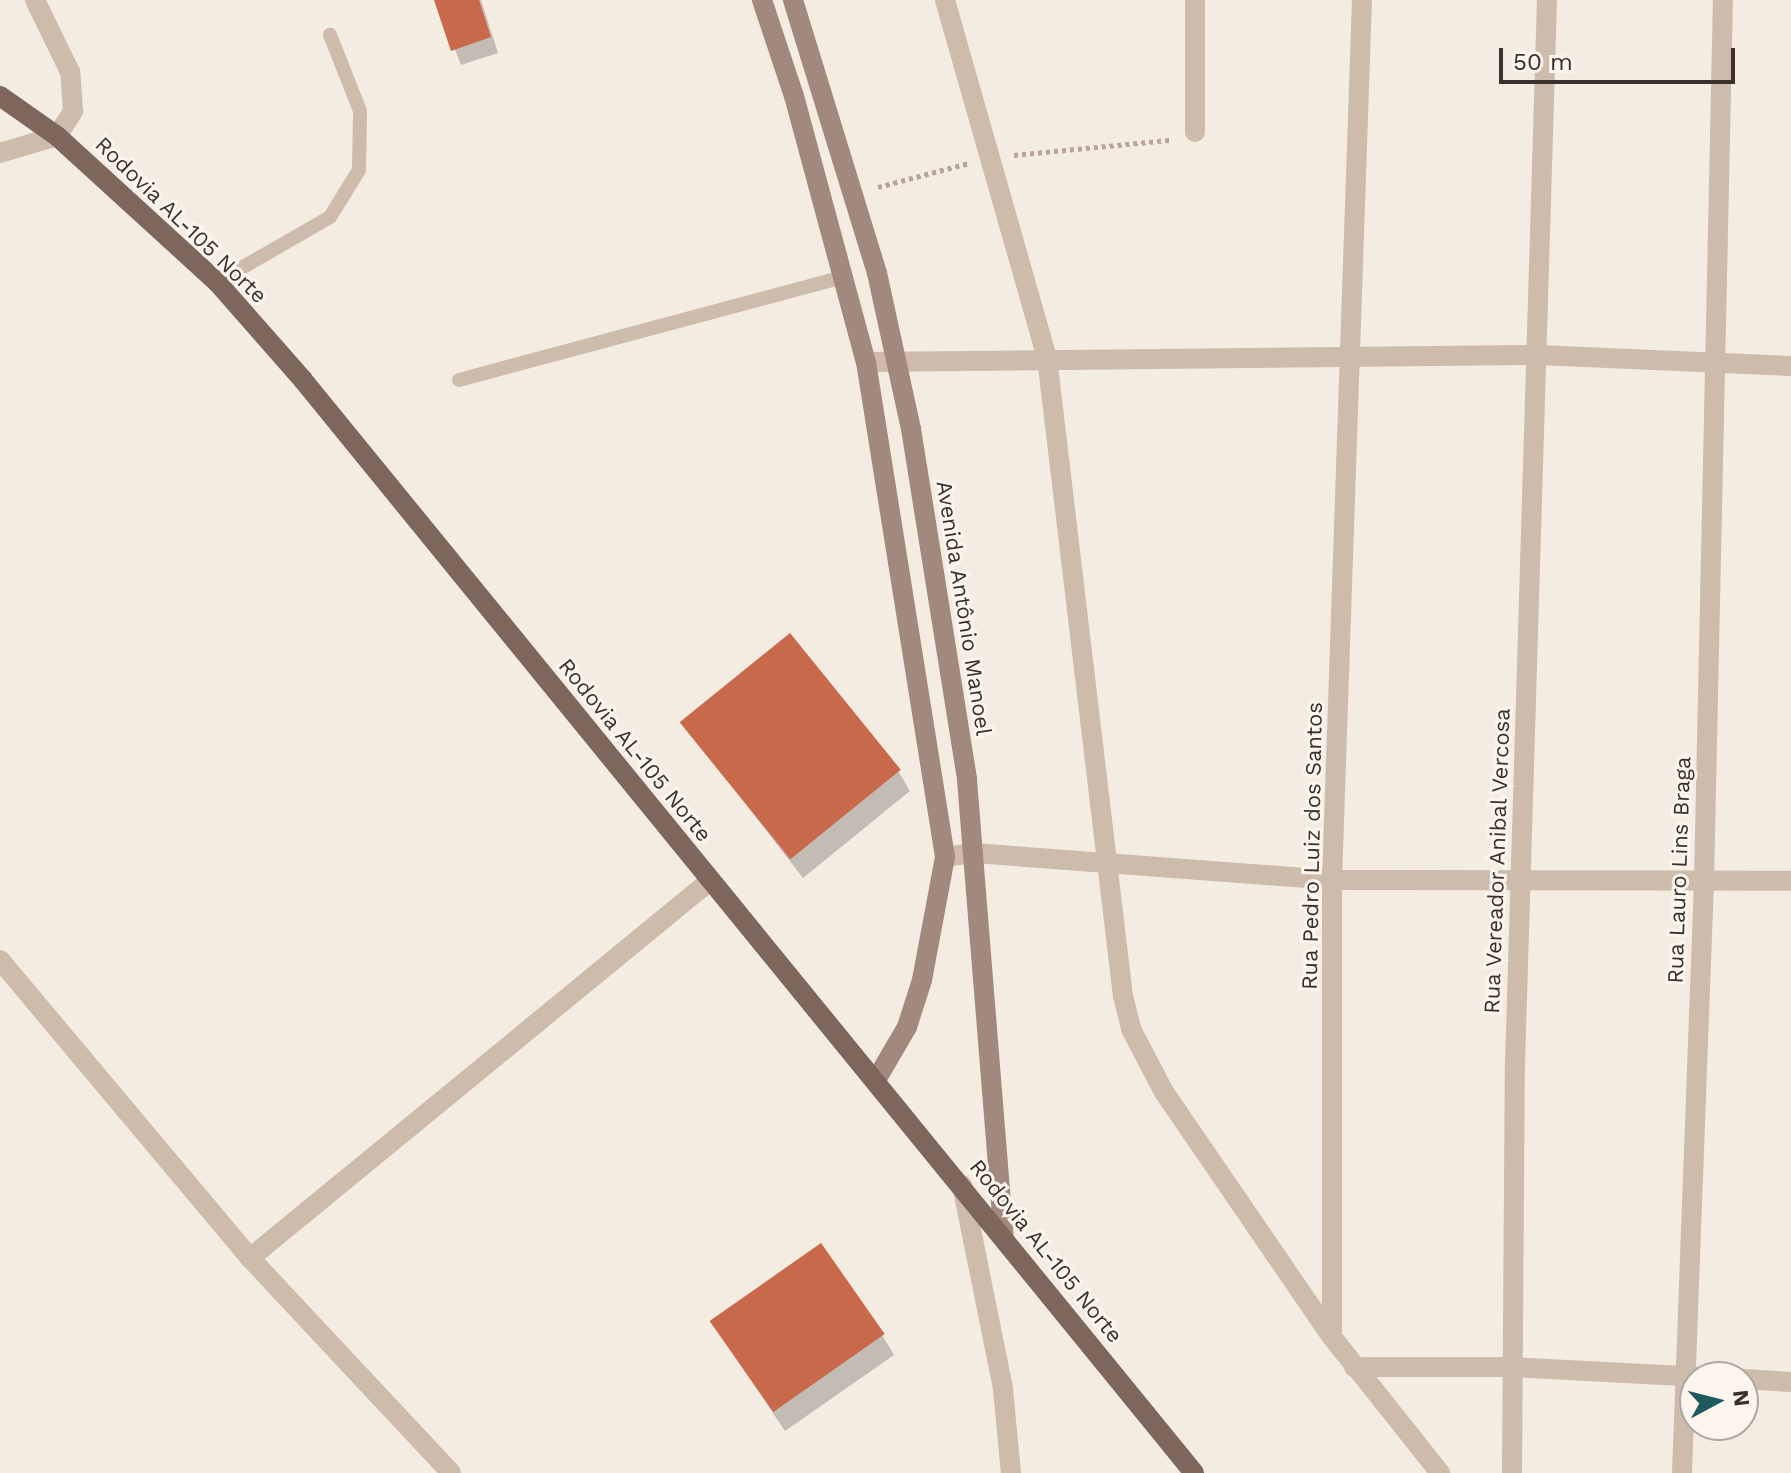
<!DOCTYPE html>
<html>
<head>
<meta charset="utf-8">
<style>
	body { margin:0 }
	#map { position:relative; width:1791px; height:1473px; overflow:hidden; background:#f4ebe1; font-family:"Work Sans",sans-serif }
	div>[style] { position:absolute }
	.shadow>* { inset:0; background:#0003 }
	.building>* { inset:0; background:#c8694b; transform-origin:0 0 }
	.path>* { height:5px; margin-top:-2.5px; transform-origin:0; background:repeating-linear-gradient(90deg,#b9a596 0 4px,transparent 0 8px) }
	.lane>* { height:14px; margin:-7px; padding:0 7px; transform-origin:7px; border-radius:7px; background:#cdbbac }
	.street>* { height:20px; margin:-10px; padding:0 10px; transform-origin:10px; border-radius:10px; background:#cdbbac }
	.secondary>* { height:20px; margin:-10px; padding:0 10px; transform-origin:10px; border-radius:10px; background:#a18a7d }
	.primary>* { height:20px; margin:-10px; padding:0 10px; transform-origin:10px; border-radius:10px; background:#7d675c }
	span { translate:-50% -50%; white-space:nowrap; text-align:center; line-height:1.15; -webkit-text-stroke:6px #fbf5ee; paint-order:stroke }
	.street-label { font-size:22px; color:#3b302b }
	.north { position:absolute; left:1679px; top:1361px; width:80px; height:80px; box-sizing:border-box; background:#fbf5ee; border:2px solid #aea6a0; border-radius:50%; rotate:83deg; font-size:22px; font-weight:700; line-height:32px; text-align:center; color:#3b302b }
	.north::after { content:''; display:block; margin:auto; width:28px; height:36px; background:#1f5a5e; clip-path:polygon(50% 0,100% 100%,50% 72%,0 100%) }
	.scale { position:absolute; left:1499px; top:48px; width:236px; height:36px; box-sizing:border-box; border:4px solid #3b302b; border-top:0; padding-left:10px; font-size:24px; line-height:28px; white-space:nowrap; color:#3b302b; -webkit-text-stroke:6px #fbf5ee; paint-order:stroke }
</style>
</head>
<body>
<div id="map">
	<div class="shadow">
		<i style="clip-path:polygon(436px 0,481px 0,498px 53px,461px 65px)"></i>
		<i style="clip-path:polygon(683px 723px,898px 771px,910px 791px,803px 878px)"></i>
		<i style="clip-path:polygon(712px 1322px,882px 1335px,894px 1355px,785px 1431px)"></i>
	</div>
	<div class="building">
		<i style="clip-path:polygon(434px 0,479px 0,491px 37px,451px 51px)"></i>
		<i style="left:790px;top:633px;width:176px;height:142px;rotate:51deg"></i>
		<i style="left:821px;top:1243px;width:111px;height:136px;rotate:55deg"></i>
	</div>
	<div class="path">
		<i style="left:1014px;top:155px;width:158px;rotate:-5.5deg"></i>
		<i style="left:878px;top:187px;width:94px;rotate:-14.8deg"></i>
	</div>
	<div class="lane">
		<i style="left:217px;top:282px;width:130px;rotate:-29.9deg"></i>
		<i style="left:330px;top:217px;width:55px;rotate:-58.3deg"></i>
		<i style="left:359px;top:170px;width:59px;rotate:-89deg"></i>
		<i style="left:360px;top:111px;width:82px;rotate:-111.5deg"></i>
		<i style="left:459px;top:380px;width:399px;rotate:-15deg"></i>
	</div>
	<div class="street">
		<i style="left:945px;top:0;width:372px;rotate:74.1deg"></i>
		<i style="left:1047px;top:358px;width:643px;rotate:83.21deg"></i>
		<i style="left:1123px;top:996px;width:34px;rotate:76deg"></i>
		<i style="left:1131px;top:1029px;width:71px;rotate:62.4deg"></i>
		<i style="left:1164px;top:1092px;width:297px;rotate:55.6deg"></i>
		<i style="left:1332px;top:1337px;width:174px;rotate:51.5deg"></i>
		<i style="left:1195px;top:132px;width:132px;rotate:-90deg"></i>
		<i style="left:0;top:153px;width:59px;rotate:-16.6deg"></i>
		<i style="left:57px;top:136px;width:30px;rotate:-57deg"></i>
		<i style="left:73px;top:111px;width:39px;rotate:-94deg"></i>
		<i style="left:70px;top:72px;width:80px;rotate:-115.9deg"></i>
		<i style="left:866px;top:362px;width:672px;rotate:-0.6deg"></i>
		<i style="left:1538px;top:355px;width:253px;rotate:2.5deg"></i>
		<i style="left:945px;top:857px;width:29px;rotate:-8deg"></i>
		<i style="left:974px;top:853px;width:359px;rotate:4.3deg"></i>
		<i style="left:1332px;top:880px;width:459px;rotate:0.1deg"></i>
		<i style="left:0;top:960px;width:389px;rotate:50deg"></i>
		<i style="left:250px;top:1258px;width:294px;rotate:46.9deg"></i>
		<i style="left:962px;top:1185px;width:208px;rotate:78.6deg"></i>
		<i style="left:1003px;top:1389px;width:84px;rotate:84.6deg"></i>
		<i style="left:250px;top:1258px;width:596px;rotate:-39.35deg"></i>
		<i style="left:1332px;top:1337px;width:457px;rotate:-90deg"></i>
		<i style="left:1332px;top:880px;width:881px;rotate:-88.05deg"></i>
		<i style="left:1354px;top:1367px;width:157px"></i>
		<i style="left:1511px;top:1367px;width:191px;rotate:3deg"></i>
		<i style="left:1743px;top:1379px;width:48px;rotate:3.6deg"></i>
		<i style="left:1512px;top:1473px;width:408px;rotate:-89.6deg"></i>
		<i style="left:1515px;top:1065px;width:1065px;rotate:-88.28deg"></i>
		<i style="left:1682px;top:1473px;width:591px;rotate:-87.87deg"></i>
		<i style="left:1704px;top:882px;width:882px;rotate:-88.77deg"></i>
	</div>
	<div class="secondary">
		<i style="left:762px;top:0;width:101px;rotate:71.6deg"></i>
		<i style="left:794px;top:96px;width:276px;rotate:74.9deg"></i>
		<i style="left:866px;top:362px;width:501px;rotate:80.93deg"></i>
		<i style="left:945px;top:857px;width:125px;rotate:100.6deg"></i>
		<i style="left:922px;top:980px;width:49px;rotate:107.7deg"></i>
		<i style="left:907px;top:1027px;width:61px;rotate:120.3deg"></i>
		<i style="left:793px;top:0;width:286px;rotate:72.9deg"></i>
		<i style="left:877px;top:273px;width:160px;rotate:77.7deg"></i>
		<i style="left:911px;top:429px;width:355px;rotate:80.9deg"></i>
		<i style="left:967px;top:780px;width:459px;rotate:85.4deg"></i>
	</div>
	<div class="primary">
		<i style="left:0;top:96px;width:70px;rotate:35.1deg"></i>
		<i style="left:57px;top:136px;width:217px;rotate:42.4deg"></i>
		<i style="left:217px;top:282px;width:130px;rotate:48.7deg"></i>
		<i style="left:303px;top:380px;width:1410px;rotate:50.81deg"></i>
	</div>
	<div class="street-label">
		<span style="left:181px;top:220px;rotate:44deg">Rodovia AL-105 Norte</span>
		<span style="left:964px;top:608px;rotate:81deg">Avenida Antônio Manoel</span>
		<span style="left:635px;top:750px;rotate:51deg">Rodovia AL-105 Norte</span>
		<span style="left:1312px;top:846px;rotate:-89deg">Rua Pedro Luiz dos Santos</span>
		<span style="left:1497px;top:861px;rotate:-88deg">Rua Vereador Anibal Vercosa</span>
		<span style="left:1679px;top:870px;rotate:-88deg">Rua Lauro Lins Braga</span>
		<span style="left:1046px;top:1251px;rotate:51deg">Rodovia AL-105 Norte</span>
	</div>
	<div class="north">N</div>
	<div class="scale">50 m</div>
</div>
</body>
</html>
